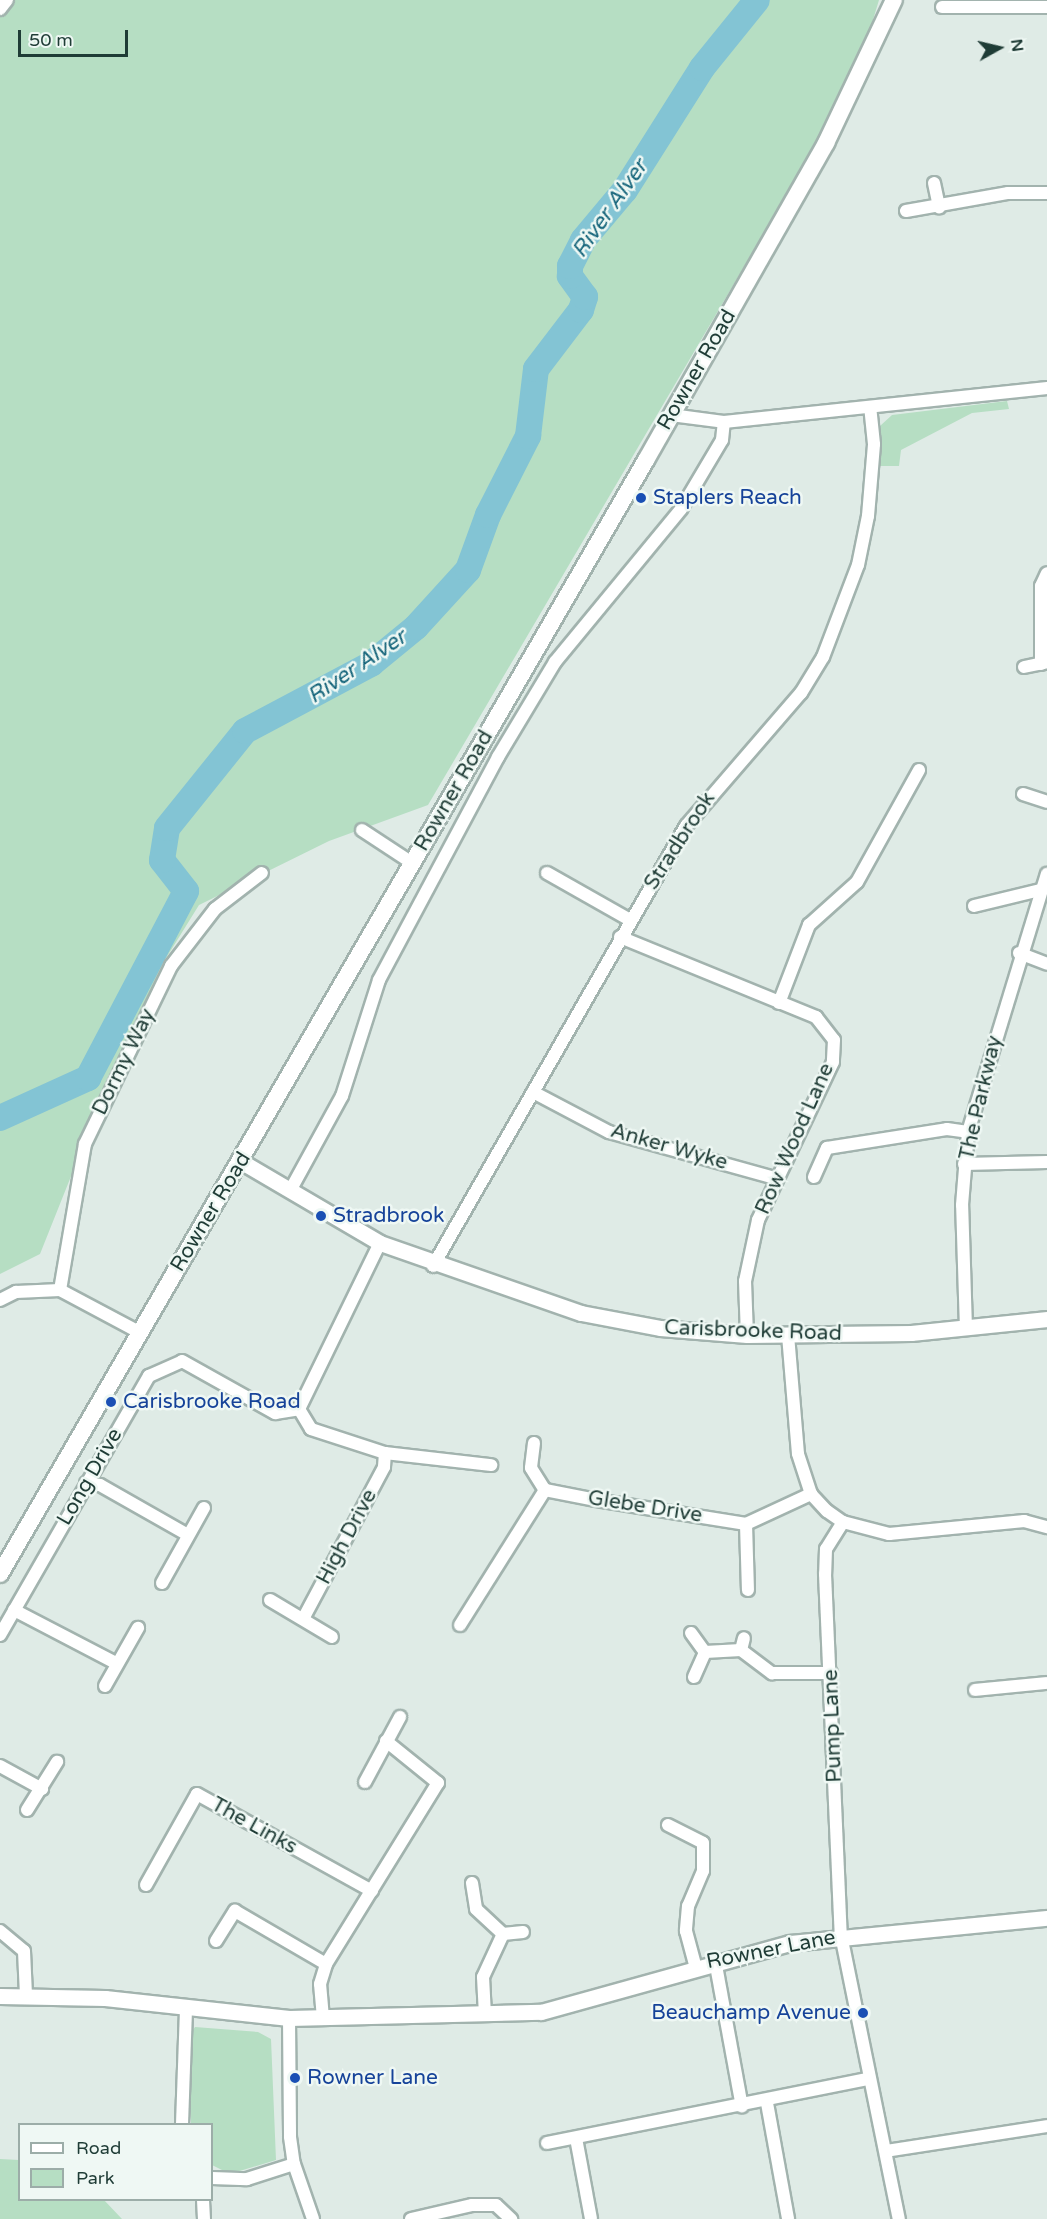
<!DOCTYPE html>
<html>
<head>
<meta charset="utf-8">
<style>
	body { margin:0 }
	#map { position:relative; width:1047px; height:2219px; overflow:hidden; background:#dfebe6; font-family:"Varela Round",sans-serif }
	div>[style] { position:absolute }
	.green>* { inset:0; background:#b6dec3 }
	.river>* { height:26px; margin:-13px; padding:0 13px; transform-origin:13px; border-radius:13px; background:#83c4d4 }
	.roads { filter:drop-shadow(2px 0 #a2b3ae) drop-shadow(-2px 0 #a2b3ae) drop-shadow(0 2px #a2b3ae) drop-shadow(0 -2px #a2b3ae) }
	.minor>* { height:12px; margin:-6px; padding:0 6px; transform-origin:6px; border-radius:6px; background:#fff }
	.tertiary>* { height:15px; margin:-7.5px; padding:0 7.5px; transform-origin:7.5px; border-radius:7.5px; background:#fff }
	.secondary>* { height:16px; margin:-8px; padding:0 8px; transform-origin:8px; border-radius:8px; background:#fff }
	.dots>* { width:16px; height:16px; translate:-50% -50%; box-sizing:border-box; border:3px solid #eff8f4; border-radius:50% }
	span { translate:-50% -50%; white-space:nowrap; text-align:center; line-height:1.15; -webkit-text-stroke:5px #eff8f4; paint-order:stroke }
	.street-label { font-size:21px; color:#1f3c36 }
	.transit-label { font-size:21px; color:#164399 }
	.left { translate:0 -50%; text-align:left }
	.right { translate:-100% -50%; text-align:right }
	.water-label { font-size:22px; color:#16657b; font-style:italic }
	.legend { position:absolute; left:18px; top:2123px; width:195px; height:78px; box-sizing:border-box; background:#eff8f4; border:2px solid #9cada8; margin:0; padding:8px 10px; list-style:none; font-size:18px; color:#1f3c36 }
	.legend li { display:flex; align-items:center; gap:12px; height:30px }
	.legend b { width:30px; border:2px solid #9cada8 }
	.north { position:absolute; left:969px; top:18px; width:60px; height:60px; -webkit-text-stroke:4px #eff8f4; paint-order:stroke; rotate:82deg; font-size:16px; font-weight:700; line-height:24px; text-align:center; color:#1f3c36 }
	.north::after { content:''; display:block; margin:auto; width:21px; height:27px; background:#1f3c36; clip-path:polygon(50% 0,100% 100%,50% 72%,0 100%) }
	.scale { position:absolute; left:18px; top:30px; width:110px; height:27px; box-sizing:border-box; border:3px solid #1f3c36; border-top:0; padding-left:8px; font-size:18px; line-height:21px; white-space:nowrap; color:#1f3c36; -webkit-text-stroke:4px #eff8f4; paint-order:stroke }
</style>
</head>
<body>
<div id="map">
	<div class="green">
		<i style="clip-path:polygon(0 0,879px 0,856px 76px,428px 805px,329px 841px,199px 905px,163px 963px,115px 1066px,40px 1254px,0 1274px)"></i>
		<i style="clip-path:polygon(1007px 401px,1009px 409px,972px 413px,901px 450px,899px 466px,878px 466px,880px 426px,892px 415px)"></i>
		<i style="clip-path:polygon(195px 2027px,258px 2032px,271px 2039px,276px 2160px,230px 2174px,212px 2165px,212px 2124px,191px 2124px,188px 2037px)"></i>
		<i style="clip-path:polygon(0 2159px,19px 2160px,20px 2200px,104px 2200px,122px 2219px,0 2219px)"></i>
	</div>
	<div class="river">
		<i style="left:0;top:1118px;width:97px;rotate:-24.4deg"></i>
		<i style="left:88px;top:1078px;width:211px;rotate:-62.3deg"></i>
		<i style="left:186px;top:891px;width:39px;rotate:-128deg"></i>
		<i style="left:162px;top:860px;width:32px;rotate:-81deg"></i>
		<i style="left:167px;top:828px;width:124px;rotate:-51.2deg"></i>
		<i style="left:245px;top:731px;width:143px;rotate:-28deg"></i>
		<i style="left:371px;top:664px;width:58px;rotate:-39.4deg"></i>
		<i style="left:416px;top:627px;width:77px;rotate:-47.6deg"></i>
		<i style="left:468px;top:570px;width:59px;rotate:-70deg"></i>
		<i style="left:488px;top:515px;width:89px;rotate:-63.1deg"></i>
		<i style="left:528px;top:436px;width:67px;rotate:-83.2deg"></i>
		<i style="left:536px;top:369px;width:74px;rotate:-52.7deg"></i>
		<i style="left:581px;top:310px;width:14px;rotate:-73deg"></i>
		<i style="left:585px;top:297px;width:26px;rotate:-126deg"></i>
		<i style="left:570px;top:276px;width:10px;rotate:-90deg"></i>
		<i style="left:570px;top:266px;width:29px;rotate:-63deg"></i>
		<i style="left:583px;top:240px;width:65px;rotate:-50deg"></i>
		<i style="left:625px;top:190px;width:144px;rotate:-57.7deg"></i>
		<i style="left:702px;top:68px;width:87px;rotate:-51deg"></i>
	</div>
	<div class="roads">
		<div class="minor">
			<i style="left:942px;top:7px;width:105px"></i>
			<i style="left:0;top:9px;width:11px;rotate:-52deg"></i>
			<i style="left:934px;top:183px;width:25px;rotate:78deg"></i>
			<i style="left:906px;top:211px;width:104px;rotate:-10deg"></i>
			<i style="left:1008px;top:193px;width:39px"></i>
			<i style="left:671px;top:415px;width:53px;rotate:7.5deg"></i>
			<i style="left:724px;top:422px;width:325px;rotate:-6deg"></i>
			<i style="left:1041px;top:664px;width:78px;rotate:-90deg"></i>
			<i style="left:1041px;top:586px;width:14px;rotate:-65deg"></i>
			<i style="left:1024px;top:667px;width:24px;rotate:-12deg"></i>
			<i style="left:1023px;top:794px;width:25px;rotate:18deg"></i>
			<i style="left:362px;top:830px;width:60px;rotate:33.4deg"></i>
			<i style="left:547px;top:873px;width:95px;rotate:29.5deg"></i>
			<i style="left:974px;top:906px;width:68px;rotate:-13.6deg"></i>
			<i style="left:620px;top:937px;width:212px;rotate:22.2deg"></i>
			<i style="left:816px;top:1017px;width:29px;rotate:52deg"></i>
			<i style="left:834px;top:1040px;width:22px;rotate:93deg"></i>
			<i style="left:833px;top:1062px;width:175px;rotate:115.4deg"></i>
			<i style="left:758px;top:1220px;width:62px;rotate:102deg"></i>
			<i style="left:745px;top:1281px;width:54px;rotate:87.9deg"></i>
			<i style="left:1019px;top:953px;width:30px;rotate:21deg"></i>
			<i style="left:779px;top:1003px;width:84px;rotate:-69deg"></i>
			<i style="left:809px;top:925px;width:64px;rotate:-41.9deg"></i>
			<i style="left:857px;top:882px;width:128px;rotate:-61deg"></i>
			<i style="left:533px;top:1092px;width:86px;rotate:27.8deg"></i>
			<i style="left:609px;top:1132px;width:172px;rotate:15.5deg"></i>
			<i style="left:964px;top:1164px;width:83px;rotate:-1.4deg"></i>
			<i style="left:814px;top:1177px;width:32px;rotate:-66deg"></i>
			<i style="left:827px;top:1148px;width:121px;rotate:-9deg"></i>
			<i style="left:947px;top:1129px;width:21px;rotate:8deg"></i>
			<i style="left:291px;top:1189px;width:106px;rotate:-61.3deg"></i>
			<i style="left:342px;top:1096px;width:122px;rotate:-72.3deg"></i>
			<i style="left:379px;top:980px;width:253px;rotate:-61.9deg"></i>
			<i style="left:498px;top:757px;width:111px;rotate:-59deg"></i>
			<i style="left:555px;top:662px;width:198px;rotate:-50.5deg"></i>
			<i style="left:681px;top:509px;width:80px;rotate:-59.3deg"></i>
			<i style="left:722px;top:440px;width:18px;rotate:-84deg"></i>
			<i style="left:433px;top:1266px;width:508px;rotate:-60.1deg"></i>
			<i style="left:686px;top:826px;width:176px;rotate:-49.2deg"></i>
			<i style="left:801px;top:693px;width:42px;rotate:-58.6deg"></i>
			<i style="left:823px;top:657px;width:98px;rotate:-69.2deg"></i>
			<i style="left:858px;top:565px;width:50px;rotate:-78.5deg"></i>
			<i style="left:868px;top:516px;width:72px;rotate:-85.2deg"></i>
			<i style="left:874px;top:444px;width:37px;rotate:-96deg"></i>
			<i style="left:60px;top:1290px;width:148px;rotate:-80.3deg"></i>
			<i style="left:85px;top:1144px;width:198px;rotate:-64.2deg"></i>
			<i style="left:171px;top:966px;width:72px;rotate:-52.3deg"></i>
			<i style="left:215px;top:909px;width:59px;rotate:-37.5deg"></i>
			<i style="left:0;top:1300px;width:18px;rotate:-27deg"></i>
			<i style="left:16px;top:1292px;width:44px;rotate:-2.6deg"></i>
			<i style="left:60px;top:1290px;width:87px;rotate:28deg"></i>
			<i style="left:966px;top:1329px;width:124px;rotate:-91.8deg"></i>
			<i style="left:962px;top:1205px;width:73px;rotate:-85.3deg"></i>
			<i style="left:968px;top:1132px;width:270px;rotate:-73deg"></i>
			<i style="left:788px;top:1335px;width:119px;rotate:85.2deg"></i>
			<i style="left:798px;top:1454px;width:42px;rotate:72deg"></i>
			<i style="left:811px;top:1494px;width:23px;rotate:47deg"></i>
			<i style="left:827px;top:1511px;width:19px;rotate:35deg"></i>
			<i style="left:843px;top:1522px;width:48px;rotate:14.6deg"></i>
			<i style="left:889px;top:1534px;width:136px;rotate:-5.5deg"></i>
			<i style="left:1024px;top:1521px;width:24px;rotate:15deg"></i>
			<i style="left:299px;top:1409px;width:23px;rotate:59deg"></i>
			<i style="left:311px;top:1429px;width:78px;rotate:18deg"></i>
			<i style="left:385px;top:1453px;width:107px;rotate:6.5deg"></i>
			<i style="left:534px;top:1443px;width:25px;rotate:97deg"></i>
			<i style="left:531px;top:1468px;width:26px;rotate:58deg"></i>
			<i style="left:545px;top:1490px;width:52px;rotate:11.1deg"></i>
			<i style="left:596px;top:1500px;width:152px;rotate:9.1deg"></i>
			<i style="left:746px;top:1524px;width:72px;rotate:-24.8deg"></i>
			<i style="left:86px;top:1483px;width:14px;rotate:8deg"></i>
			<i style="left:100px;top:1485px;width:101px;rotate:29.6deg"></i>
			<i style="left:843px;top:1522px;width:32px;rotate:122deg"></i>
			<i style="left:826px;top:1549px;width:25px;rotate:92deg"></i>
			<i style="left:825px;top:1574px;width:361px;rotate:87.5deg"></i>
			<i style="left:841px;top:1935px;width:290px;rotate:78.5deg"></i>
			<i style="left:746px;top:1524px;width:66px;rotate:88.3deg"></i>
			<i style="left:162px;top:1583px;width:86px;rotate:-60.8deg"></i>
			<i style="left:270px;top:1600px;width:72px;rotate:30.8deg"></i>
			<i style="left:14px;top:1610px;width:115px;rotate:27.5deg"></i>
			<i style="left:303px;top:1619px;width:172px;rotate:-61.9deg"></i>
			<i style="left:384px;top:1467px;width:14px;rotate:-86deg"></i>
			<i style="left:460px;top:1625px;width:160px;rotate:-57.8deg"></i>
			<i style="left:691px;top:1633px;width:24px;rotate:54deg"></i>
			<i style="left:705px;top:1652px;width:36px;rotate:-3deg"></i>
			<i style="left:741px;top:1650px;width:39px;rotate:37deg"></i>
			<i style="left:772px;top:1673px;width:59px"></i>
			<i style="left:0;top:1635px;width:299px;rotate:-60.1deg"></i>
			<i style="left:149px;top:1376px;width:36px;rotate:-24deg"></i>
			<i style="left:182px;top:1361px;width:107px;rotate:29.2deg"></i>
			<i style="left:275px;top:1413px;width:24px;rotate:-9deg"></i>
			<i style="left:299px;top:1409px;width:185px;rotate:-64deg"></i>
			<i style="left:741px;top:1650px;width:12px;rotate:-76deg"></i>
			<i style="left:694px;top:1677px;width:27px;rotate:-66deg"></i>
			<i style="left:105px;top:1686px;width:67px;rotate:-60.4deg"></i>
			<i style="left:975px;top:1690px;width:72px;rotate:-5.6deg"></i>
			<i style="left:0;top:1766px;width:48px;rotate:28.7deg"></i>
			<i style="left:365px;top:1782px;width:74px;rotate:-61.7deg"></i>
			<i style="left:27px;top:1810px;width:57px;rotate:-58deg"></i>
			<i style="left:668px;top:1825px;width:39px;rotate:27deg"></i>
			<i style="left:703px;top:1843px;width:28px;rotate:90deg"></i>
			<i style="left:703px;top:1871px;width:38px;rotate:113deg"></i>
			<i style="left:688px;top:1906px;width:25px;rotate:95deg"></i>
			<i style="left:686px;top:1931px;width:35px;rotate:75deg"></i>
			<i style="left:472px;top:1883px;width:26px;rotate:81deg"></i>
			<i style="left:476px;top:1909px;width:37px;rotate:43deg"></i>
			<i style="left:503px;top:1934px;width:20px;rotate:-6deg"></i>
			<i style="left:146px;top:1885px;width:104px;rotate:-60.7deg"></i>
			<i style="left:197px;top:1794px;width:200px;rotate:29deg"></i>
			<i style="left:0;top:1931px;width:31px;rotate:40deg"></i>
			<i style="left:24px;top:1951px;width:44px;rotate:87.4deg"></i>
			<i style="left:216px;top:1941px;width:36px;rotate:-58deg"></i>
			<i style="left:235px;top:1911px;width:105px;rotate:30.2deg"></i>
			<i style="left:715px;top:1960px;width:149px;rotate:79.6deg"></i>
			<i style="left:485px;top:2015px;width:38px;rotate:-93deg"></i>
			<i style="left:483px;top:1977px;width:47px;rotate:-65.1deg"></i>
			<i style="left:289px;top:2018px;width:119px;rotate:89.5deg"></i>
			<i style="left:290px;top:2137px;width:27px;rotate:82deg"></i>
			<i style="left:294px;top:2164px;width:58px;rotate:70.9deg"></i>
			<i style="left:323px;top:2018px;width:34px;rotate:-95deg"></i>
			<i style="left:320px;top:1984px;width:21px;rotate:-73deg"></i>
			<i style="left:326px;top:1964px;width:213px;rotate:-58.3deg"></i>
			<i style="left:438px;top:1783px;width:67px;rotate:-141.1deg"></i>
			<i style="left:767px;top:2103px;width:118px;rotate:79.7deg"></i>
			<i style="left:182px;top:2124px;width:117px;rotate:-88deg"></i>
			<i style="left:576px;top:2138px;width:82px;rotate:79.5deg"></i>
			<i style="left:547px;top:2143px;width:327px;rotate:-11.3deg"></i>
			<i style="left:886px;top:2151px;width:163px;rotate:-8.8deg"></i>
			<i style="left:212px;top:2178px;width:35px;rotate:2deg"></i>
			<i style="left:247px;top:2179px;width:49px;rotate:-17.7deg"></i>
			<i style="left:203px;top:2200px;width:19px;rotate:87deg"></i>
			<i style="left:411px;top:2219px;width:63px;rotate:-12.9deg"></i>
			<i style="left:472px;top:2205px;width:24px"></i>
			<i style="left:496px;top:2205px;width:21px;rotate:43deg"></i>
		</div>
		<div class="tertiary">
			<i style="left:242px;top:1162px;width:160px;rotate:30.4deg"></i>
			<i style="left:380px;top:1243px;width:213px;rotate:19.2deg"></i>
			<i style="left:581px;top:1313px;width:80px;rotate:10.8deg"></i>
			<i style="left:660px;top:1328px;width:87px;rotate:4.6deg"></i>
			<i style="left:747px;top:1335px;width:164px;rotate:-0.7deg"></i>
			<i style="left:911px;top:1333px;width:137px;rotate:-5.9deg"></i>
			<i style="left:0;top:1996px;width:105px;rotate:1.1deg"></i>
			<i style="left:105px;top:1998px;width:185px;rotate:6.2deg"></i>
			<i style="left:289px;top:2018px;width:252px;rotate:-1.4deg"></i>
			<i style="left:541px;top:2012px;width:258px;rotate:-15.5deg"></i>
			<i style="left:790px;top:1943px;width:258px;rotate:-5.6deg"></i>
		</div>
		<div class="secondary">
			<i style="left:0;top:1574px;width:1288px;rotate:-59.89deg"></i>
			<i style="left:646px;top:460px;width:365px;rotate:-60.4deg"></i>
			<i style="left:826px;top:143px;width:158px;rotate:-64.6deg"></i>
		</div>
	</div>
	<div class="dots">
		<i style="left:641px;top:498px;background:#1a4fb4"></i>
		<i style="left:321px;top:1216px;background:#1a4fb4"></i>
		<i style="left:111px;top:1402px;background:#1a4fb4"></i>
		<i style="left:863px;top:2013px;background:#1a4fb4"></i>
		<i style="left:295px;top:2078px;background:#1a4fb4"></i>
	</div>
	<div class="street-label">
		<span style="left:697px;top:370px;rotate:-60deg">Rowner Road</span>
		<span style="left:454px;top:791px;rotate:-60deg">Rowner Road</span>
		<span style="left:680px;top:841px;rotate:-57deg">Stradbrook</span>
		<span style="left:124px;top:1062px;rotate:-64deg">Dormy Way</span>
		<span style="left:981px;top:1098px;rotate:-77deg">The Parkway</span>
		<span style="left:795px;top:1139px;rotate:-66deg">Row Wood Lane</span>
		<span style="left:669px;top:1147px;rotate:16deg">Anker Wyke</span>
		<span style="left:211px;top:1212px;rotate:-59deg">Rowner Road</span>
		<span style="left:753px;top:1331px;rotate:2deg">Carisbrooke Road</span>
		<span style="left:90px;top:1477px;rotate:-60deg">Long Drive</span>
		<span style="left:645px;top:1507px;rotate:9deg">Glebe Drive</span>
		<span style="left:347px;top:1537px;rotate:-62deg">High Drive</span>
		<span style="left:833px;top:1726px;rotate:-92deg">Pump Lane</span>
		<span style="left:254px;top:1826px;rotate:29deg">The Links</span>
		<span style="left:771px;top:1950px;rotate:-11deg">Rowner Lane</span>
	</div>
	<div class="transit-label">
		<span class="left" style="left:653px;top:498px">Staplers Reach</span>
		<span class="left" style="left:333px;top:1216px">Stradbrook</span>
		<span class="left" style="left:123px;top:1402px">Carisbrooke Road</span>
		<span class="right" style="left:851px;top:2013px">Beauchamp Avenue</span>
		<span class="left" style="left:307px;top:2078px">Rowner Lane</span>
	</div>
	<div class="water-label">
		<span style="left:610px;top:209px;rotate:-55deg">River Alver</span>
		<span style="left:357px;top:667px;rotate:-34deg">River Alver</span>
	</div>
	<ul class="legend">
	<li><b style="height:8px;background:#fff"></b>Road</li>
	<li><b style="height:16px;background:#b6dec3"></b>Park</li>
	</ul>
	<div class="north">N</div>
	<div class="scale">50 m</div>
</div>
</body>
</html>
